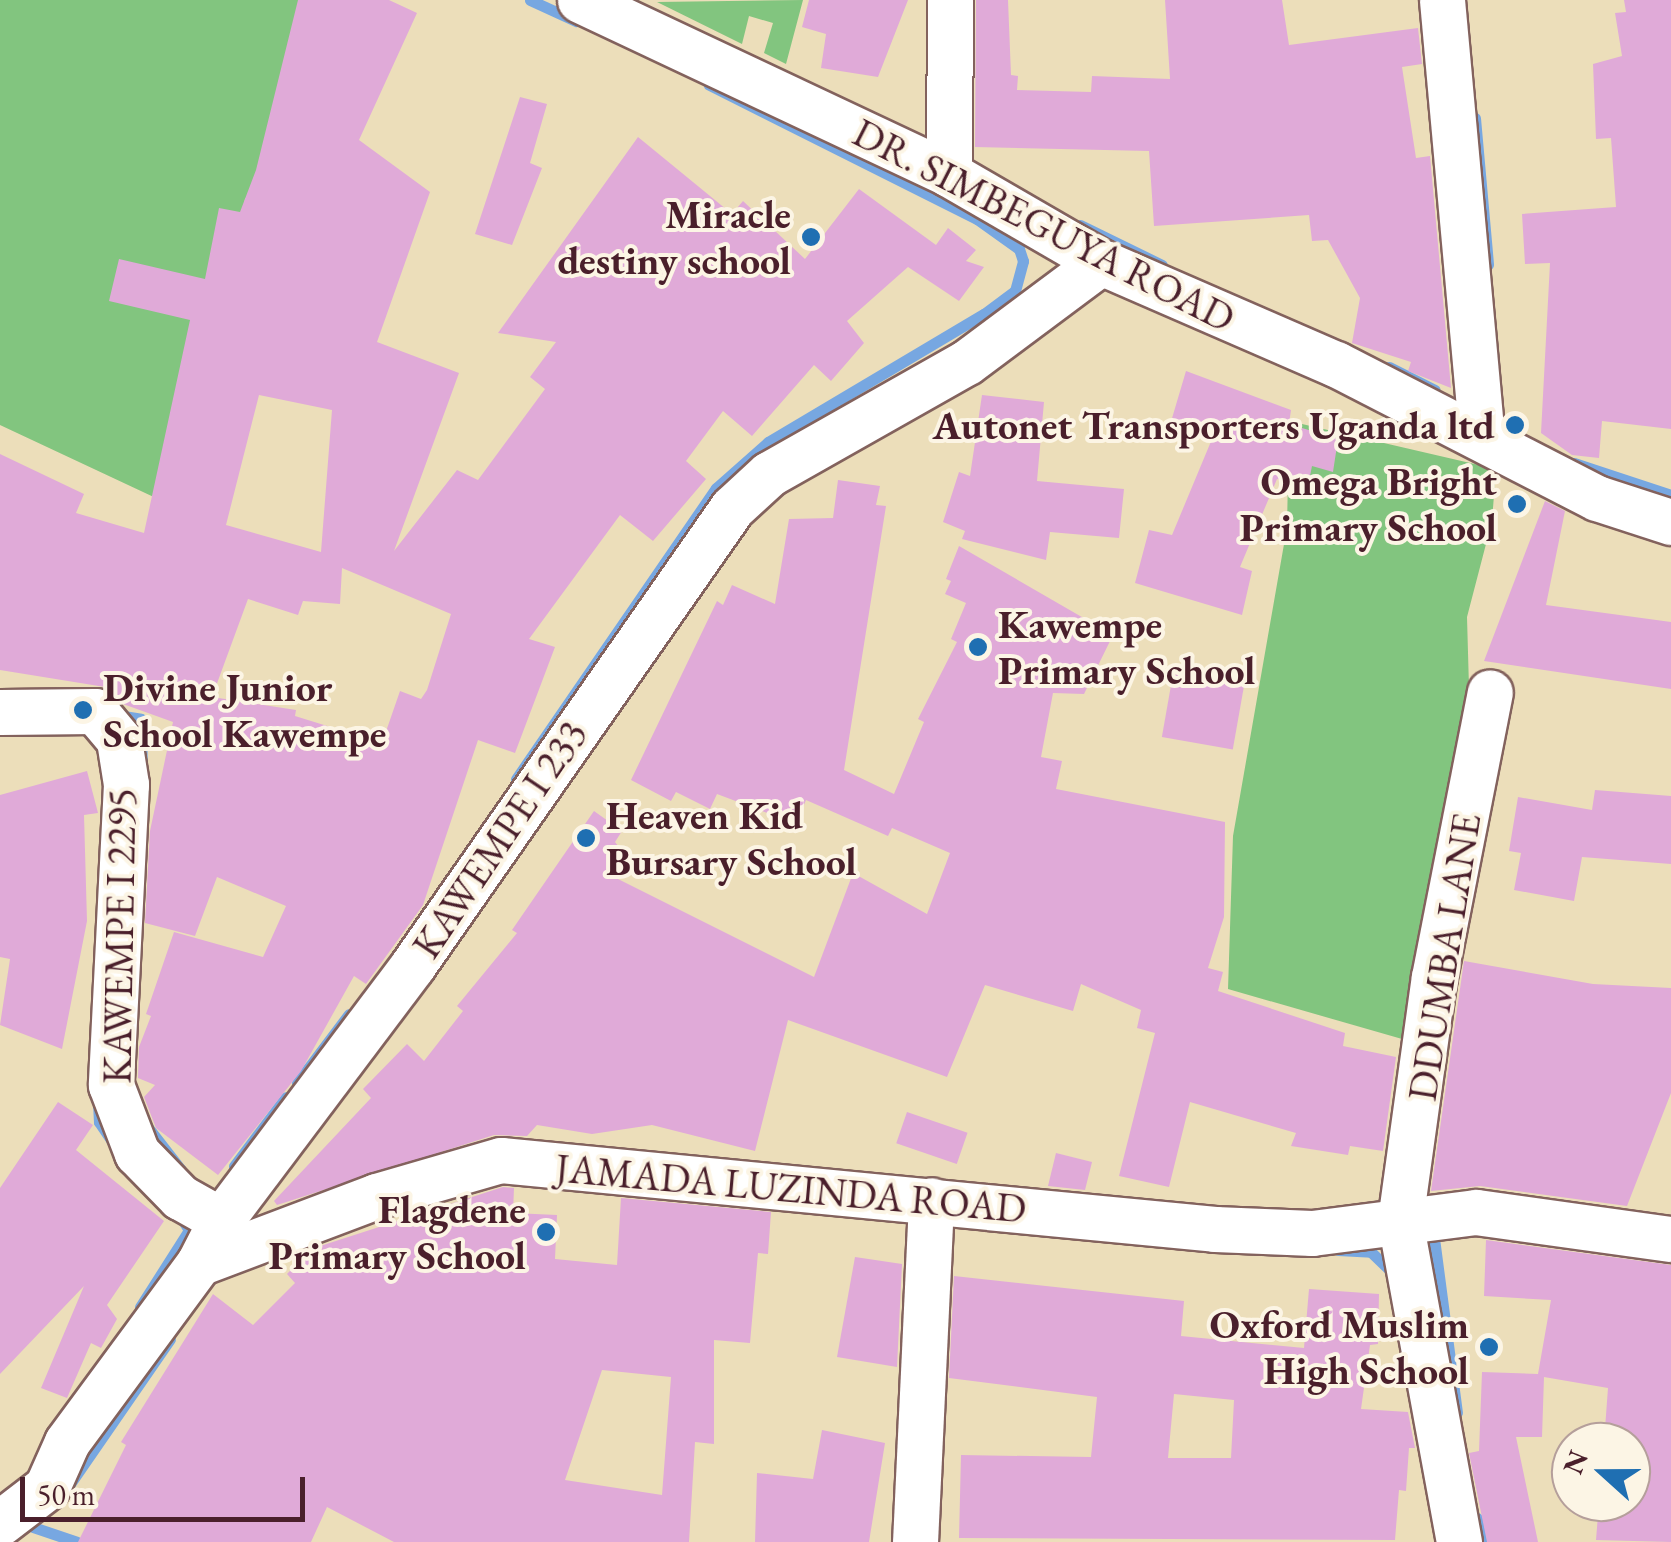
<!DOCTYPE html>
<html>
<head>
<meta charset="utf-8">
<style>
	body { margin:0 }
	#map { position:relative; width:1671px; height:1542px; overflow:hidden; background:#ecdeba; font-family:"EB Garamond",serif }
	div>[style] { position:absolute }
	.green>* { inset:0; background:#82c57f }
	.stream>* { height:11px; margin:-5.5px; padding:0 5.5px; transform-origin:5.5px; border-radius:5.5px; background:#77a7e1 }
	.building>* { inset:0; background:#e0aad8; transform-origin:0 0 }
	.roads { filter:drop-shadow(2px 0 #83625d) drop-shadow(-2px 0 #83625d) drop-shadow(0 2px #83625d) drop-shadow(0 -2px #83625d) }
	.street>* { height:45px; margin:-22.5px; padding:0 22.5px; transform-origin:22.5px; border-radius:22.5px; background:#fff }
	.dots>* { width:28px; height:28px; translate:-50% -50%; box-sizing:border-box; border:5px solid #fcf5e5; border-radius:50% }
	span { translate:-50% -50%; white-space:nowrap; text-align:center; line-height:1.15; -webkit-text-stroke:8px #fcf5e5; paint-order:stroke }
	.poi-label { font-size:40px; color:#4a1f2b; font-weight:700 }
	.right { translate:-100% -50%; text-align:right }
	.left { translate:0 -50%; text-align:left }
	.street-label { font-size:40px; color:#4a1f2b }
	.north { position:absolute; left:1551px; top:1422px; width:100px; height:100px; box-sizing:border-box; background:#fcf5e5; border:2px solid #b59f9b; border-radius:50%; rotate:291deg; font-size:28px; font-weight:700; line-height:40px; text-align:center; color:#4a1f2b }
	.north::after { content:''; display:block; margin:auto; width:35px; height:45px; background:#1f6fb2; clip-path:polygon(50% 0,100% 100%,50% 72%,0 100%) }
	.scale { position:absolute; left:20px; top:1477px; width:285px; height:45px; box-sizing:border-box; border:5px solid #4a1f2b; border-top:0; padding-left:12px; font-size:30px; line-height:35px; white-space:nowrap; color:#4a1f2b; -webkit-text-stroke:8px #fcf5e5; paint-order:stroke }
</style>
</head>
<body>
<div id="map">
	<div class="green">
		<i style="clip-path:polygon(0 0,308px 0,340px 90px,245px 199px,190px 514px,0 425px)"></i>
		<i style="clip-path:polygon(803px 0,786px 64px,764px 53px,773px 23px,749px 16px,742px 44px,657px 2px)"></i>
		<i style="clip-path:polygon(1302px 424px,1496px 469px,1492px 521px,1467px 617px,1470px 723px,1416px 1043px,1228px 989px,1233px 836px,1287px 527px,1288px 476px)"></i>
	</div>
	<div class="stream">
		<i style="left:530px;top:0;width:51px;rotate:24.5deg"></i>
		<i style="left:1475px;top:118px;width:147px;rotate:84.9deg"></i>
		<i style="left:1080px;top:225px;width:91px;rotate:26deg"></i>
		<i style="left:1389px;top:367px;width:51px;rotate:26.6deg"></i>
		<i style="left:1574px;top:463px;width:102px;rotate:18.3deg"></i>
		<i style="left:117px;top:715px;width:24px;rotate:9deg"></i>
		<i style="left:141px;top:719px;width:56px;rotate:89deg"></i>
		<i style="left:516px;top:779px;width:353px;rotate:-55.5deg"></i>
		<i style="left:716px;top:488px;width:69px;rotate:-41.5deg"></i>
		<i style="left:768px;top:442px;width:251px;rotate:-30.7deg"></i>
		<i style="left:984px;top:314px;width:39px;rotate:-37deg"></i>
		<i style="left:1015px;top:291px;width:31px;rotate:-75deg"></i>
		<i style="left:1023px;top:261px;width:13px;rotate:-108deg"></i>
		<i style="left:1019px;top:249px;width:52px;rotate:-144.5deg"></i>
		<i style="left:977px;top:219px;width:300px;rotate:-153.4deg"></i>
		<i style="left:297px;top:1083px;width:86px;rotate:-53deg"></i>
		<i style="left:98px;top:1103px;width:19px;rotate:87deg"></i>
		<i style="left:99px;top:1122px;width:32px;rotate:56deg"></i>
		<i style="left:143px;top:1121px;width:62px;rotate:52.2deg"></i>
		<i style="left:234px;top:1166px;width:86px;rotate:-53deg"></i>
		<i style="left:1434px;top:1238px;width:176px;rotate:82.5deg"></i>
		<i style="left:1338px;top:1250px;width:33px;rotate:3deg"></i>
		<i style="left:1371px;top:1252px;width:33px;rotate:44deg"></i>
		<i style="left:140px;top:1307px;width:91px;rotate:-57.5deg"></i>
		<i style="left:189px;top:1230px;width:15px;rotate:-122deg"></i>
		<i style="left:70px;top:1484px;width:176px;rotate:-55.4deg"></i>
		<i style="left:1477px;top:1518px;width:25px;rotate:76deg"></i>
		<i style="left:33px;top:1527px;width:46px;rotate:18.8deg"></i>
	</div>
	<div class="building">
		<i style="clip-path:polygon(evenodd,298px 0,389px 0,417px 13px,359px 140px,430px 192px,377px 342px,459px 373px,394px 551px,457px 470px,478px 480px,545px 389px,530px 377px,556px 342px,498px 333px,638px 137px,732px 214px,743px 201px,805px 259px,859px 189px,936px 245px,948px 228px,976px 250px,966px 261px,984px 267px,959px 301px,908px 267px,847px 321px,864px 343px,831px 381px,814px 365px,752px 436px,723px 411px,686px 461px,706px 479px,653px 541px,620px 515px,529px 639px,555px 647px,515px 753px,478px 740px,423px 905px,366px 984px,354px 976px,301px 1071px,218px 1175px,156px 1128px,144px 1097px,155px 1085px,138px 1078px,139px 1047px,151px 1016px,146px 1014px,174px 932px,263px 957px,286px 906px,217px 877px,195px 936px,145px 923px,150px 831px,173px 722px,123px 704px,105px 687px,0 670px,0 454px,84px 494px,76px 513px,144px 533px,190px 320px,109px 301px,119px 259px,205px 279px,219px 208px,240px 212px,256px 170px,298px 0,259px 395px,332px 410px,321px 552px,226px 525px,259px 395px,298px 0,342px 568px,451px 614px,427px 690px,421px 699px,400px 691px,382px 743px,295px 716px,296px 710px,212px 697px,248px 599px,298px 615px,303px 601px,340px 604px,342px 568px)"></i>
		<i style="clip-path:polygon(809px 0,908px 0,878px 77px,821px 68px,826px 34px,802px 27px)"></i>
		<i style="clip-path:polygon(976px 0,1008px 0,1011px 75px,1018px 76px,1017px 90px,1091px 92px,1092px 76px,1170px 79px,1165px 0,1282px 0,1289px 45px,1418px 28px,1422px 64px,1402px 67px,1416px 158px,1430px 156px,1451px 388px,1408px 371px,1411px 362px,1352px 343px,1360px 298px,1328px 240px,1312px 241px,1309px 215px,1154px 226px,1149px 151px,975px 147px)"></i>
		<i style="clip-path:polygon(1624px 0,1671px 0,1671px 429px,1602px 421px,1599px 458px,1572px 455px,1541px 433px,1550px 263px,1525px 264px,1522px 214px,1616px 207px,1611px 138px,1596px 139px,1593px 64px,1622px 56px,1615px 13px,1626px 12px)"></i>
		<i style="clip-path:polygon(520px 97px,547px 104px,530px 163px,542px 168px,512px 245px,475px 234px)"></i>
		<i style="clip-path:polygon(1186px 371px,1291px 410px,1289px 424px,1338px 439px,1333px 472px,1312px 466px,1308px 486px,1277px 479px,1240px 567px,1252px 571px,1242px 615px,1135px 583px,1149px 530px,1172px 535px,1212px 439px,1170px 425px)"></i>
		<i style="clip-path:polygon(982px 395px,1044px 402px,1037px 481px,1124px 489px,1119px 538px,1050px 532px,1046px 560px,962px 539px,965px 531px,943px 522px,959px 472px,970px 476px)"></i>
		<i style="clip-path:polygon(838px 480px,880px 486px,876px 505px,886px 506px,844px 770px,894px 794px,924px 722px,918px 719px,957px 642px,951px 639px,966px 603px,945px 594px,951px 581px,946px 579px,959px 546px,1113px 635px,1084px 694px,1053px 693px,1041px 757px,1062px 761px,1056px 789px,1225px 822px,1224px 917px,1208px 968px,1223px 972px,1218px 991px,1345px 1033px,1343px 1046px,1396px 1057px,1383px 1151px,1350px 1146px,1348px 1155px,1291px 1146px,1296px 1133px,1190px 1102px,1169px 1187px,1119px 1176px,1155px 1033px,1137px 1028px,1141px 1010px,1081px 984px,1073px 1011px,985px 985px,947px 1077px,788px 1020px,755px 1151px,652px 1125px,592px 1134px,537px 1125px,527px 1136px,494px 1135px,277px 1205px,274px 1201px,371px 1098px,363px 1089px,407px 1044px,424px 1061px,463px 1011px,457px 1006px,517px 933px,512px 930px,594px 811px,622px 831px,615px 842px,629px 860px,616px 878px,814px 977px,853px 873px,927px 914px,950px 853px,892px 828px,888px 836px,806px 800px,796px 824px,717px 794px,710px 809px,676px 792px,671px 801px,631px 780px,717px 601px,723px 605px,732px 585px,775px 604px,789px 519px,833px 518px)"></i>
		<i style="clip-path:polygon(1545px 501px,1565px 511px,1546px 605px,1671px 622px,1671px 689px,1484px 661px)"></i>
		<i style="left:1173px;top:674px;width:72px;height:64px;rotate:10deg"></i>
		<i style="clip-path:polygon(87px 771px,98px 813px,84px 815px,87px 921px,62px 1049px,0 1025px,10px 959px,0 957px,0 795px)"></i>
		<i style="clip-path:polygon(1595px 790px,1671px 796px,1671px 864px,1582px 857px,1574px 901px,1514px 890px,1521px 853px,1509px 851px,1518px 797px,1592px 810px)"></i>
		<i style="clip-path:polygon(1464px 961px,1593px 984px,1671px 988px,1671px 1093px,1627px 1206px,1480px 1186px,1431px 1191px)"></i>
		<i style="clip-path:polygon(58px 1102px,93px 1125px,76px 1150px,164px 1221px,107px 1305px,117px 1319px,101px 1348px,91px 1343px,67px 1398px,41px 1388px,84px 1286px,0 1374px,0 1188px)"></i>
		<i style="left:907px;top:1112px;width:64px;height:33px;rotate:19deg"></i>
		<i style="clip-path:polygon(1056px 1153px,1092px 1162px,1085px 1190px,1048px 1186px)"></i>
		<i style="clip-path:polygon(evenodd,503px 1187px,514px 1188px,513px 1213px,557px 1215px,555px 1259px,617px 1265px,621px 1198px,771px 1212px,768px 1254px,758px 1253px,750px 1343px,714px 1340px,714px 1444px,695px 1442px,689px 1542px,394px 1542px,327px 1507px,311px 1542px,78px 1542px,126px 1445px,121px 1442px,213px 1294px,253px 1325px,295px 1283px,287px 1274px,311px 1249px,503px 1187px,602px 1370px,671px 1377px,662px 1495px,565px 1480px,602px 1370px)"></i>
		<i style="clip-path:polygon(1486px 1240px,1671px 1265px,1671px 1542px,1596px 1540px,1599px 1502px,1631px 1502px,1631px 1442px,1604px 1442px,1608px 1388px,1544px 1377px,1542px 1437px,1516px 1437px,1538px 1542px,1487px 1542px,1469px 1453px,1479px 1451px,1482px 1372px,1538px 1374px,1551px 1300px,1484px 1296px)"></i>
		<i style="clip-path:polygon(855px 1257px,902px 1264px,897px 1367px,837px 1357px)"></i>
		<i style="clip-path:polygon(evenodd,954px 1276px,1184px 1301px,1181px 1336px,1304px 1348px,1309px 1289px,1379px 1294px,1378px 1344px,1370px 1345px,1361px 1409px,1408px 1412px,1415px 1448px,1409px 1448px,1406px 1491px,1399px 1490px,1395px 1540px,959px 1538px,961px 1455px,1091px 1457px,1097px 1397px,949px 1378px,954px 1276px,1174px 1394px,1234px 1400px,1231px 1458px,1168px 1458px,1174px 1394px)"></i>
		<i style="clip-path:polygon(822px 1430px,885px 1443px,869px 1542px,755px 1542px,757px 1473px,813px 1479px)"></i>
	</div>
	<div class="roads">
		<div class="street">
			<i style="left:580px;top:0;width:408px;rotate:25.2deg"></i>
			<i style="left:949px;top:174px;width:176px;rotate:30.1deg"></i>
			<i style="left:1101px;top:262px;width:256px;rotate:23.5deg"></i>
			<i style="left:1336px;top:364px;width:293px;rotate:27.2deg"></i>
			<i style="left:1597px;top:498px;width:78px;rotate:18deg"></i>
			<i style="left:1442px;top:0;width:438px;rotate:84.8deg"></i>
			<i style="left:949px;top:174px;width:174px;rotate:-89.7deg"></i>
			<i style="left:0;top:712px;width:95px;rotate:-0.6deg"></i>
			<i style="left:95px;top:711px;width:38px;rotate:50deg"></i>
			<i style="left:119px;top:740px;width:45px;rotate:81deg"></i>
			<i style="left:126px;top:784px;width:301px;rotate:92.9deg"></i>
			<i style="left:111px;top:1085px;width:73px;rotate:69.1deg"></i>
			<i style="left:137px;top:1153px;width:62px;rotate:45.7deg"></i>
			<i style="left:180px;top:1197px;width:47px;rotate:29.3deg"></i>
			<i style="left:199px;top:1263px;width:189px;rotate:-20.7deg"></i>
			<i style="left:376px;top:1196px;width:130px;rotate:-16.1deg"></i>
			<i style="left:501px;top:1160px;width:717px;rotate:5.52deg"></i>
			<i style="left:1215px;top:1229px;width:97px;rotate:2.4deg"></i>
			<i style="left:1312px;top:1233px;width:165px;rotate:-7.3deg"></i>
			<i style="left:1476px;top:1212px;width:197px;rotate:7.9deg"></i>
			<i style="left:0;top:1523px;width:59px;rotate:-37.5deg"></i>
			<i style="left:47px;top:1487px;width:49px;rotate:-66deg"></i>
			<i style="left:67px;top:1442px;width:222px;rotate:-53.6deg"></i>
			<i style="left:199px;top:1263px;width:48px;rotate:-62.9deg"></i>
			<i style="left:221px;top:1220px;width:319px;rotate:-53deg"></i>
			<i style="left:413px;top:965px;width:557px;rotate:-55.08deg"></i>
			<i style="left:732px;top:508px;width:50px;rotate:-42.6deg"></i>
			<i style="left:769px;top:474px;width:227px;rotate:-29.5deg"></i>
			<i style="left:967px;top:362px;width:167px;rotate:-36.7deg"></i>
			<i style="left:915px;top:1542px;width:342px;rotate:-87.3deg"></i>
			<i style="left:1459px;top:1542px;width:326px;rotate:-100.4deg"></i>
			<i style="left:1400px;top:1221px;width:246px;rotate:-82.1deg"></i>
			<i style="left:1434px;top:977px;width:290px;rotate:-78.9deg"></i>
		</div>
	</div>
	<div class="dots">
		<i style="left:811px;top:237px;background:#1f6fb2"></i>
		<i style="left:1515px;top:425px;background:#1f6fb2"></i>
		<i style="left:1517px;top:504px;background:#1f6fb2"></i>
		<i style="left:978px;top:647px;background:#1f6fb2"></i>
		<i style="left:83px;top:710px;background:#1f6fb2"></i>
		<i style="left:586px;top:838px;background:#1f6fb2"></i>
		<i style="left:546px;top:1232px;background:#1f6fb2"></i>
		<i style="left:1489px;top:1347px;background:#1f6fb2"></i>
	</div>
	<div class="poi-label">
		<span class="right" style="left:791px;top:237px">Miracle<br>destiny school</span>
		<span class="right" style="left:1495px;top:425px">Autonet Transporters Uganda ltd</span>
		<span class="right" style="left:1497px;top:504px">Omega Bright<br>Primary School</span>
		<span class="left" style="left:998px;top:647px">Kawempe<br>Primary School</span>
		<span class="left" style="left:103px;top:710px">Divine Junior<br>School Kawempe</span>
		<span class="left" style="left:606px;top:838px">Heaven Kid<br>Bursary School</span>
		<span class="right" style="left:526px;top:1232px">Flagdene<br>Primary School</span>
		<span class="right" style="left:1469px;top:1347px">Oxford Muslim<br>High School</span>
	</div>
	<div class="street-label">
		<span style="left:1044px;top:225px;rotate:27deg">DR. SIMBEGUYA ROAD</span>
		<span style="left:499px;top:839px;rotate:-56deg">KAWEMPE I 233</span>
		<span style="left:119px;top:936px;rotate:-89deg">KAWEMPE I 2295</span>
		<span style="left:1444px;top:957px;rotate:-81deg">DDUMBA LANE</span>
		<span style="left:791px;top:1188px;rotate:5deg">JAMADA LUZINDA ROAD</span>
	</div>
	<div class="north">N</div>
	<div class="scale">50 m</div>
</div>
</body>
</html>
